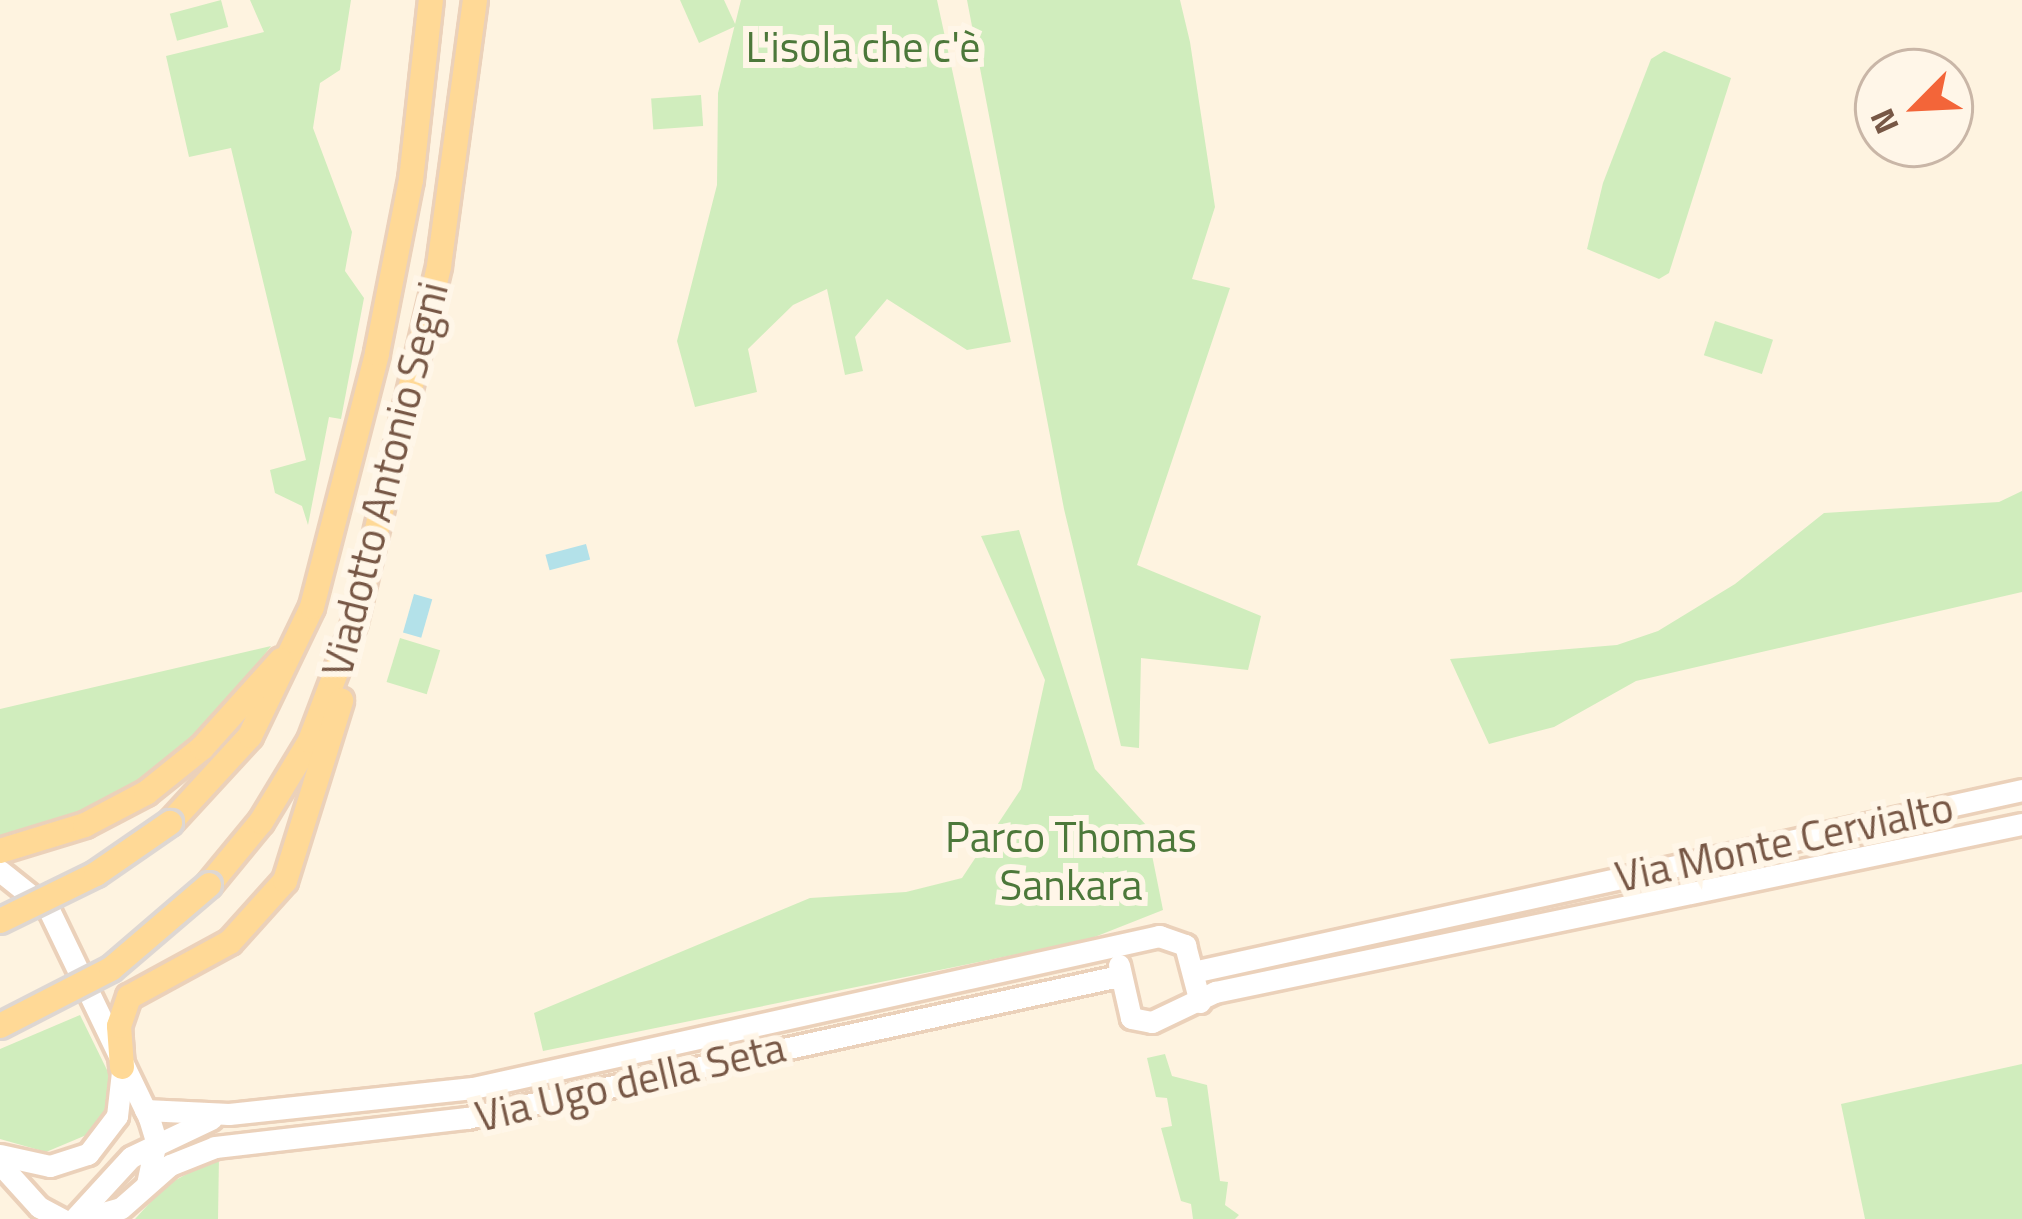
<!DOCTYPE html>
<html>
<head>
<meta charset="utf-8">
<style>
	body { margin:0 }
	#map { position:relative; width:2022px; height:1219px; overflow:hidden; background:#fef3e0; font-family:"Titillium Web",sans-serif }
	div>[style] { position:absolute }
	.green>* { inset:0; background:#d0edbd; transform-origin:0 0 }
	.water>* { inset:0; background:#b3e1e9; transform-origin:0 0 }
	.roads { filter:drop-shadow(3px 0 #ebd1ba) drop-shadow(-3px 0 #ebd1ba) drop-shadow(0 3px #ebd1ba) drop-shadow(0 -3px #ebd1ba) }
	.secondary>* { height:21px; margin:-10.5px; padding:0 10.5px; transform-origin:10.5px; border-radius:10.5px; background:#fff }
	.primary>* { height:24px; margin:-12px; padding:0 12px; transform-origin:12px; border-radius:12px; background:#ffd996 }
	.bridges { filter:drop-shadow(3px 0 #ded7d2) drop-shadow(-3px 0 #ded7d2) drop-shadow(0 3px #ded7d2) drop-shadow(0 -3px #ded7d2) }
	.primary-bridge>* { height:24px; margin:-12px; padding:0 12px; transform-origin:12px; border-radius:12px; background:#ffd996 }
	span { translate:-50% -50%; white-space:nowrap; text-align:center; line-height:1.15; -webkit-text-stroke:12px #fff6e8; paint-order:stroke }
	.park-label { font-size:42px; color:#4c783a }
	.street-label { font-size:42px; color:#775745 }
	.north { position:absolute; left:1854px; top:48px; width:120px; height:120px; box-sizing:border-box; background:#fff6e8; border:3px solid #c9b6a7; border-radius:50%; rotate:246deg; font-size:33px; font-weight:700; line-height:48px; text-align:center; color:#775745 }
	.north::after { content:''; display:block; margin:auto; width:42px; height:54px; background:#f36539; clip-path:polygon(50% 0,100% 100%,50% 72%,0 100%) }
</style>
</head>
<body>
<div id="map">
	<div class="green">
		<i style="left:221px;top:0;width:28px;height:53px;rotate:75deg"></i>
		<i style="clip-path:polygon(250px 0,351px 0,340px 70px,320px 83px,313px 128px,352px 232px,345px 271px,364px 298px,341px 419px,329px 417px,308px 525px,302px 506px,275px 493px,270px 470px,306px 460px,231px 148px,189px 157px,166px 56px,264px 32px)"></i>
		<i style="clip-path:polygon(680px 0,724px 0,736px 26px,699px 43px)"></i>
		<i style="clip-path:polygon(741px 0,937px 0,1011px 342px,967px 350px,887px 299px,855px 337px,863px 371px,845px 375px,827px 289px,793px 305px,748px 349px,757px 392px,695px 407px,677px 341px,717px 185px,718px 93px)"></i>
		<i style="clip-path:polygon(967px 0,1180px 0,1190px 42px,1215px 207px,1192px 279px,1230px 288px,1137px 565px,1261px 616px,1248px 670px,1141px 658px,1139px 748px,1121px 746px,1064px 509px)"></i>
		<i style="clip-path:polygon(1664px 51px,1731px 78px,1669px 273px,1659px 279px,1587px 249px,1603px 183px,1651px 59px)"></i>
		<i style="left:701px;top:95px;width:31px;height:50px;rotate:86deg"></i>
		<i style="left:1715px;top:321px;width:61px;height:36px;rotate:18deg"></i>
		<i style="clip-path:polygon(2022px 491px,2022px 592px,1636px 681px,1554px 727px,1489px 744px,1450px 659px,1617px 645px,1658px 631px,1735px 584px,1824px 513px,1999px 502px)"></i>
		<i style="clip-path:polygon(1019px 530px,1095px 769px,1146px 825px,1163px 910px,1087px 940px,543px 1051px,534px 1013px,810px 898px,906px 892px,962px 878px,1021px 789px,1045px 680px,981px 536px)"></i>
		<i style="left:400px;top:638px;width:42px;height:46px;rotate:17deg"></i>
		<i style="clip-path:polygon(271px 646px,210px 728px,120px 798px,0 836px,0 709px)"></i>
		<i style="clip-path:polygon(80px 1015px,108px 1072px,111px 1097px,96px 1131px,46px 1152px,0 1139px,0 1049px)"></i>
		<i style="clip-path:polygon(1165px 1054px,1172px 1076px,1207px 1085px,1220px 1181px,1228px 1182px,1225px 1205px,1239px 1215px,1235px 1219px,1193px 1219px,1191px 1204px,1181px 1201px,1161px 1128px,1172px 1126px,1167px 1098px,1156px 1097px,1147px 1058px)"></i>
		<i style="clip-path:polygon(2022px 1064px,2022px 1219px,1865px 1219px,1841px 1104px)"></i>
		<i style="clip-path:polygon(219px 1156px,218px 1219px,135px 1219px,165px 1186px)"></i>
	</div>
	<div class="water">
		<i style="left:586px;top:544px;width:16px;height:42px;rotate:75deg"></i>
		<i style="left:414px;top:594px;width:19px;height:40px;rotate:16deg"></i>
	</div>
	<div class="roads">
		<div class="secondary">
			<i style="left:0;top:871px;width:63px;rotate:38.5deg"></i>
			<i style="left:49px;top:910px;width:231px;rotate:64.3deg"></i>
			<i style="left:149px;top:1118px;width:24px;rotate:73deg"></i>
			<i style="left:156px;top:1141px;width:44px;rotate:101.8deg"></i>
			<i style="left:1119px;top:965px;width:54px;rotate:77.2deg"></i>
			<i style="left:1131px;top:1018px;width:21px;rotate:11deg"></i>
			<i style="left:1152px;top:1022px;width:70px;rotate:-25.5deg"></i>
			<i style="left:1215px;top:992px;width:824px;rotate:-11.76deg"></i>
			<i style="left:1193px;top:972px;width:849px;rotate:-12.38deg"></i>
			<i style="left:145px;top:1110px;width:84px;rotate:2.7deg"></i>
			<i style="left:229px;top:1114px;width:245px;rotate:-6.1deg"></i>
			<i style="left:473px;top:1088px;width:703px;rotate:-12.49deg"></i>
			<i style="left:1159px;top:936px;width:28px;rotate:19deg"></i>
			<i style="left:1185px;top:945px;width:59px;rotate:75.3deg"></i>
			<i style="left:0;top:1155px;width:51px;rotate:12.4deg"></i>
			<i style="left:50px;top:1166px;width:40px;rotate:-18deg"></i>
			<i style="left:88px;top:1154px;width:48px;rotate:-52.7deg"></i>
			<i style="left:117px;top:1116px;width:44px;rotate:-83.5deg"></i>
			<i style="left:0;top:1164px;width:58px;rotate:47.8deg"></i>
			<i style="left:39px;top:1207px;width:26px;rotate:28deg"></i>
			<i style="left:74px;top:1219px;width:84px;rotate:-47.4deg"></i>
			<i style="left:131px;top:1157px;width:89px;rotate:-25.4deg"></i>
			<i style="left:81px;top:1219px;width:41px;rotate:-15.4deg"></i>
			<i style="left:121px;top:1208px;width:65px;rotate:-41.3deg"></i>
			<i style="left:170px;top:1165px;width:48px;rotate:-21.8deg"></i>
			<i style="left:215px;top:1147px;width:254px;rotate:-6.6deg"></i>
			<i style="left:467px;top:1118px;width:667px;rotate:-12.29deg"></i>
		</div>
		<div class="primary">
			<i style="left:170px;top:823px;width:118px;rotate:-47.4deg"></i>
			<i style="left:250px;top:736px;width:143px;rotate:-64.3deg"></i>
			<i style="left:312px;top:607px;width:262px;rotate:-75.6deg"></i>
			<i style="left:377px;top:353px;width:176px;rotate:-78.9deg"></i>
			<i style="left:411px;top:180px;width:181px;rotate:-83.7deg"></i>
			<i style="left:0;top:851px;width:89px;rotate:-17deg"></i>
			<i style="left:85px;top:825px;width:69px;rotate:-27.7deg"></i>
			<i style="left:146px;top:793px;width:72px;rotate:-38.8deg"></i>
			<i style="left:202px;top:748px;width:118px;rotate:-48.1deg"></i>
			<i style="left:209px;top:885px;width:82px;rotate:-50.5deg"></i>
			<i style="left:261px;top:822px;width:95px;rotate:-58.8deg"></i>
			<i style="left:310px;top:741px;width:127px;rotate:-69.3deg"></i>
			<i style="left:355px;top:622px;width:366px;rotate:-76.7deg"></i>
			<i style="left:439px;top:266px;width:268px;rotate:-82.3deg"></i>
			<i style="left:122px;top:1067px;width:41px;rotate:-94.2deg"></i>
			<i style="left:119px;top:1026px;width:31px;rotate:-71deg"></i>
			<i style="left:129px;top:997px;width:115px;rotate:-28.6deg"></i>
			<i style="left:230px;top:942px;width:82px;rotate:-48deg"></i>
			<i style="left:285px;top:881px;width:189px;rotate:-72.7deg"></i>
		</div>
	</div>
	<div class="bridges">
		<div class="primary-bridge">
			<i style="left:0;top:921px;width:107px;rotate:-26.1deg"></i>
			<i style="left:96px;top:874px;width:90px;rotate:-34.6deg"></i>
			<i style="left:0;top:1026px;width:125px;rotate:-27.2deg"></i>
			<i style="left:111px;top:969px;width:129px;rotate:-40.6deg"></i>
		</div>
	</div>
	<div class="park-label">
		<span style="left:863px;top:46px">L'isola che c'è</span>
		<span style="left:1071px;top:860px">Parco Thomas<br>Sankara</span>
	</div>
	<div class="street-label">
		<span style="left:384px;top:479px;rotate:-76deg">Viadotto Antonio Segni</span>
		<span style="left:1784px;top:841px;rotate:-12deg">Via Monte Cervialto</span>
		<span style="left:630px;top:1081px;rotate:-13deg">Via Ugo della Seta</span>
	</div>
	<div class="north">N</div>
</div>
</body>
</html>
